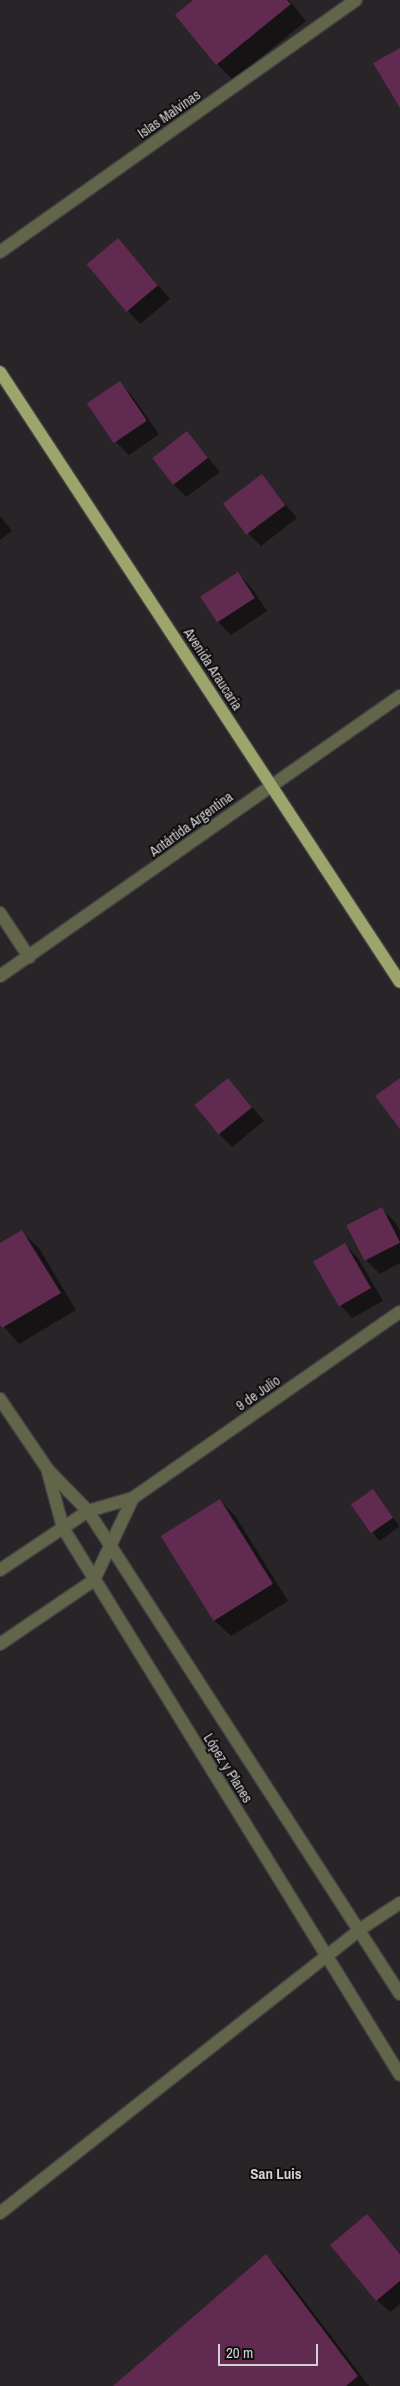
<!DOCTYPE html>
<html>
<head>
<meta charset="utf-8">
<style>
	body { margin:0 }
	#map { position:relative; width:400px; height:2386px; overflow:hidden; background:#292427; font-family:"Archivo Narrow",sans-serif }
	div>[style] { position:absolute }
	.shadow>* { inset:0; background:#0007; transform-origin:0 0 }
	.building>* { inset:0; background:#612a50; transform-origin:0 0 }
	.roads { filter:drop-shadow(1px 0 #444042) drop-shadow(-1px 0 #444042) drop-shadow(0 1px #444042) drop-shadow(0 -1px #444042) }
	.minor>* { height:12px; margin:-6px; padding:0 6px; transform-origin:6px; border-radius:6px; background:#61664a }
	.major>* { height:12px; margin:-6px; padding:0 6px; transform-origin:6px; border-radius:6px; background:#9ca66c }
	span { translate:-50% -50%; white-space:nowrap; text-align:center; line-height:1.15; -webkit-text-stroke:4px #100e0f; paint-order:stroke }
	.street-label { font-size:14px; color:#d3d0d2 }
	.neighbourhood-label { font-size:15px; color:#d3d0d2; font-weight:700 }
	.scale { position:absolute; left:218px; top:2344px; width:100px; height:22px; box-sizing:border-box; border:2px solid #d3d0d2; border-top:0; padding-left:6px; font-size:15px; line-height:18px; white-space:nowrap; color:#d3d0d2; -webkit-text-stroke:4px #100e0f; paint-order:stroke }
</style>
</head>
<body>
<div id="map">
	<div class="shadow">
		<i style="clip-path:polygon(195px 0,289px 0,306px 21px,233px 80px,217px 64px)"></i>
		<i style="clip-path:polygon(130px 253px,170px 299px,140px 324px,128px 311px)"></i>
		<i style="clip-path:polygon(120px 383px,132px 396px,159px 434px,129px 455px,116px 442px,89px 404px)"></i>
		<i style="clip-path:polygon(187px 432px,220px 472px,186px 497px,173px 484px)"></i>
		<i style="clip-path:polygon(261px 475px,297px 518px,261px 546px,248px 533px)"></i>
		<i style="clip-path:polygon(0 516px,12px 531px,0 540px)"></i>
		<i style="clip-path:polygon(238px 574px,251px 587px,267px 611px,231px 635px,218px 622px)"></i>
		<i style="clip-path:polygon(228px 1079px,264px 1121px,232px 1147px,219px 1134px)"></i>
		<i style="clip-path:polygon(382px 1209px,395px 1222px,400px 1231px,400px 1263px,380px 1274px,367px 1261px,349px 1227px)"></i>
		<i style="clip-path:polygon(22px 1232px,39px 1248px,76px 1310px,19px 1344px,0 1322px,0 1245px)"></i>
		<i style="clip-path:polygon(345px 1245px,358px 1258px,383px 1301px,352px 1318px,340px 1305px)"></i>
		<i style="left:373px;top:1491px;width:44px;height:25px;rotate:53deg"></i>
		<i style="clip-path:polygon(220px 1500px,236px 1517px,288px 1601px,231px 1636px,214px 1620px)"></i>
		<i style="clip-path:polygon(367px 2216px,400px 2253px,400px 2304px,390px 2312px,377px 2300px)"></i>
		<i style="clip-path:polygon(266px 2256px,284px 2274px,369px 2386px,115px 2386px)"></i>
	</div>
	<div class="building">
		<i style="clip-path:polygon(193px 0,287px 0,291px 4px,216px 65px,175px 15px)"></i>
		<i style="clip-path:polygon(400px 48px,400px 108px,373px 63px)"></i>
		<i style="left:118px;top:238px;width:62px;height:41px;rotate:50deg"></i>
		<i style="left:120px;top:381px;width:48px;height:40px;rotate:56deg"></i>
		<i style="left:187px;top:431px;width:34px;height:44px;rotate:52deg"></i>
		<i style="left:262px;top:474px;width:39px;height:49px;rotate:53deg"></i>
		<i style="left:238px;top:572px;width:31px;height:45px;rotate:57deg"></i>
		<i style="left:228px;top:1078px;width:38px;height:43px;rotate:51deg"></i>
		<i style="clip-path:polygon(400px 1078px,400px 1129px,375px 1096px)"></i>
		<i style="left:382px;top:1207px;width:40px;height:40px;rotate:63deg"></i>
		<i style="clip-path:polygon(22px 1230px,61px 1293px,2px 1328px,0 1325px,0 1243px)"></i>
		<i style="left:345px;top:1243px;width:52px;height:37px;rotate:60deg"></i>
		<i style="left:373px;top:1489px;width:35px;height:27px;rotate:55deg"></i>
		<i style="left:220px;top:1499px;width:100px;height:70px;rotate:58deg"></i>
		<i style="clip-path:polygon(367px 2214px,400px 2254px,400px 2281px,376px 2301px,330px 2245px)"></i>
		<i style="clip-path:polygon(266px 2254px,358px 2376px,346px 2386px,113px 2386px)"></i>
	</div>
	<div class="roads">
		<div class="minor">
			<i style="left:0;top:252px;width:436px;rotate:-35.3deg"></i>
			<i style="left:0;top:913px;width:53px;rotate:56.6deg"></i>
			<i style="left:0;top:976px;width:488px;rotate:-35deg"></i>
			<i style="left:0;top:1399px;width:86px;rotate:55.9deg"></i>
			<i style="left:48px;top:1470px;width:57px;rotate:45.7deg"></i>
			<i style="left:88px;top:1511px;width:575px;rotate:57.14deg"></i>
			<i style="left:48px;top:1472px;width:58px;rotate:75deg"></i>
			<i style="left:63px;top:1528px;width:642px;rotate:58.36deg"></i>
			<i style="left:0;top:1570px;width:106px;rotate:-33.8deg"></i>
			<i style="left:88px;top:1511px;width:47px;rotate:-16.1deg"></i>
			<i style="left:133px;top:1498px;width:325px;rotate:-34.9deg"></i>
			<i style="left:0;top:1644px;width:114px;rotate:-34.2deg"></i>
			<i style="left:94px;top:1580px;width:91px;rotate:-64.6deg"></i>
			<i style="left:0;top:2213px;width:457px;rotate:-38.2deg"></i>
			<i style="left:359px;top:1930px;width:49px;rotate:-33.4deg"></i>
		</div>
		<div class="major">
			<i style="left:0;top:372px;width:729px;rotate:56.75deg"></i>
		</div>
	</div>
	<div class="street-label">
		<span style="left:169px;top:114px;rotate:-35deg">Islas Malvinas</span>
		<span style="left:213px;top:669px;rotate:57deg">Avenida Araucaria</span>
		<span style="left:191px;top:824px;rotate:-36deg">Antártida Argentina</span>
		<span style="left:258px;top:1393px;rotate:-35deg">9 de Julio</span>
		<span style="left:228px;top:1768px;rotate:58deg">López y Planes</span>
	</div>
	<div class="neighbourhood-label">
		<span style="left:276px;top:2174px">San Luis</span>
	</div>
	<div class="scale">20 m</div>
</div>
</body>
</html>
